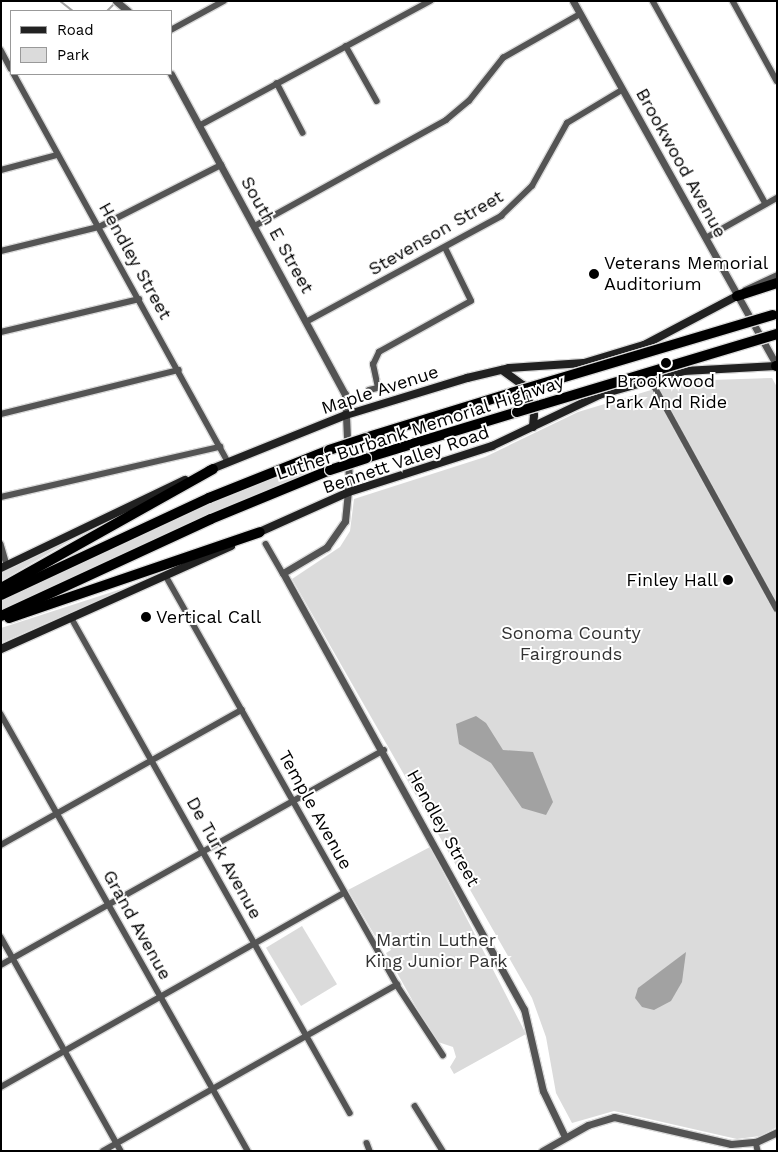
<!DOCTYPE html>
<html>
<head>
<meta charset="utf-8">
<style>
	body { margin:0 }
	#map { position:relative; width:778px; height:1152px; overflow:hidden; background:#fff; font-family:"Work Sans",sans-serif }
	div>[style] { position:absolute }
	.green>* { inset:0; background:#dbdbdb; transform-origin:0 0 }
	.water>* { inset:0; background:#a2a2a2 }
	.stream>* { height:2px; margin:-1px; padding:0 1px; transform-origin:1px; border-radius:1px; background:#a2a2a2 }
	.roads { filter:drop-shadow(1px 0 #dbdbdb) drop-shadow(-1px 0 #dbdbdb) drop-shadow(0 1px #dbdbdb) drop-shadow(0 -1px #dbdbdb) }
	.minor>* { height:5.5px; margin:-2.75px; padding:0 2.75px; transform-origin:2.75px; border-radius:2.75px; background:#545454 }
	.tertiary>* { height:7px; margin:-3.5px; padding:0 3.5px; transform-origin:3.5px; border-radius:3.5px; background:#545454 }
	.secondary>* { height:8px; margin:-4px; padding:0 4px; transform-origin:4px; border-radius:4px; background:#212121 }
	.motorway>* { height:10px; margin:-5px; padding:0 5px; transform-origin:5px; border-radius:5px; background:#000 }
	.bridges { filter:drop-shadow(1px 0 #dbdbdb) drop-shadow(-1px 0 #dbdbdb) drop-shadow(0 1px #dbdbdb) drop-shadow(0 -1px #dbdbdb) }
	.motorway-bridge>* { height:10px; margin:-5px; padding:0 5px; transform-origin:5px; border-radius:5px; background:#000 }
	.dots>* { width:14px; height:14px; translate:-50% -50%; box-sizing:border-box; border:2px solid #fff; border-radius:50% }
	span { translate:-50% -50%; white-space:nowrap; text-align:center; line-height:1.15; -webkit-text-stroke:4px #fff; paint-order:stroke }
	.street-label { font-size:18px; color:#000 }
	.poi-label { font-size:18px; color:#000 }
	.left { translate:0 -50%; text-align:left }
	.right { translate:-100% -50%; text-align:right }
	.park-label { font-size:18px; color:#323232 }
	.frame { position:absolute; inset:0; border:2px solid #000; pointer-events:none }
	.legend { position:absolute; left:10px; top:10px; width:162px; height:65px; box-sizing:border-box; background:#fff; border:1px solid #999; margin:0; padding:6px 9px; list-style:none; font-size:15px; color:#000 }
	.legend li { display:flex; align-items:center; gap:10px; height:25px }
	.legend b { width:25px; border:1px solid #999 }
</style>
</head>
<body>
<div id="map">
	<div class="green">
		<i style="clip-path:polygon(772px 378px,777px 387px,777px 1127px,760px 1136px,737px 1139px,614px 1111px,572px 1123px,556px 1093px,546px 1037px,532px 998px,292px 579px,340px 547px,350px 531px,354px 499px,485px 457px,578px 412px,681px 381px)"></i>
		<i style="clip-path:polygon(324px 457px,325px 467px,216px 511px,1px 611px,1px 600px,231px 494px)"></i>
		<i style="clip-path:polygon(120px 512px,1px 581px,1px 572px)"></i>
		<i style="clip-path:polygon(137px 584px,76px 610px,1px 643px,1px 628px)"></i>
		<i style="clip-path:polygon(430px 847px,526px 1034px,454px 1074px,450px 1067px,456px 1057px,453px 1047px,435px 1041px,386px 953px,391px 950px,384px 937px,381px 933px,375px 936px,348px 890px)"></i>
		<i style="left:302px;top:926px;width:68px;height:42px;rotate:59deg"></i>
	</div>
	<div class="water">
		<i style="clip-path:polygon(476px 716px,486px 723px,503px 750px,533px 752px,553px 802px,546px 815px,522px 808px,491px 763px,459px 744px,456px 724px)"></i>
		<i style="clip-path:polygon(686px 952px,682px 982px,671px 1001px,654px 1010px,642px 1007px,635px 998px,638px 988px)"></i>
	</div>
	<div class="stream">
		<i style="left:60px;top:1px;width:16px;rotate:38deg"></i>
		<i style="left:107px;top:11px;width:11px;rotate:-45deg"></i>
	</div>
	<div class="roads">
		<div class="minor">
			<i style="left:653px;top:1px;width:232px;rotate:60.9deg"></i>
			<i style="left:733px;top:1px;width:91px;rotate:61.2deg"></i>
			<i style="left:171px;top:30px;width:60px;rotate:-28.7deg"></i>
			<i style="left:346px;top:46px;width:63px;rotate:60.6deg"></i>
			<i style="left:1px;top:50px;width:21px;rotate:62deg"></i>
			<i style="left:14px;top:74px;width:443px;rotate:61.1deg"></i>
			<i style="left:277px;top:83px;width:56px;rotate:62.5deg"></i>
			<i style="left:199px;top:126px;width:263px;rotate:-28.4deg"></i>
			<i style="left:1px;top:170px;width:58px;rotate:-15deg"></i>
			<i style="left:255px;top:226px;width:218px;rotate:-29deg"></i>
			<i style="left:446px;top:120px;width:30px;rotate:-40deg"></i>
			<i style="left:469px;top:101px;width:55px;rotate:-51.7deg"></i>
			<i style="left:503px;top:58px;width:89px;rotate:-29.7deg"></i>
			<i style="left:706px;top:238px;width:81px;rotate:-29.4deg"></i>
			<i style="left:1px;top:251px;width:101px;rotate:-13.8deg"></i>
			<i style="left:99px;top:227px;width:137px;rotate:-26.9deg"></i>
			<i style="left:308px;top:321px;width:220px;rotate:-28.5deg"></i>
			<i style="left:501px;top:216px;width:43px;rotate:-44.1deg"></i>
			<i style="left:532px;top:186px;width:72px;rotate:-60.9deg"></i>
			<i style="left:567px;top:123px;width:64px;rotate:-31deg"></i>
			<i style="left:1px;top:332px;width:142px;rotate:-13.4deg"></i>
			<i style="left:651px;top:380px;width:261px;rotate:61.2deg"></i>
			<i style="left:369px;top:390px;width:9px;rotate:-13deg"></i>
			<i style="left:378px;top:388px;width:24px;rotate:-102deg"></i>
			<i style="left:373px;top:365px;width:14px;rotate:-65deg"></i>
			<i style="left:379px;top:352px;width:105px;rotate:-29deg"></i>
			<i style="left:471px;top:301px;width:59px;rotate:-116.1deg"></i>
			<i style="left:1px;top:414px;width:183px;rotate:-13.9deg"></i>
			<i style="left:1px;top:497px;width:225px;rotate:-12.9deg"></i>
			<i style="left:1px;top:544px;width:22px;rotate:74deg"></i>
			<i style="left:266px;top:544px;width:34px;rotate:60deg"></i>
			<i style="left:166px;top:576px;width:470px;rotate:60.5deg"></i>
			<i style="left:397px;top:985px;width:84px;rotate:56.7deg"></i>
			<i style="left:71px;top:617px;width:569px;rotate:60.64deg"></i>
			<i style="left:1px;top:714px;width:502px;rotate:60.52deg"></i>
			<i style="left:1px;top:845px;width:276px;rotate:-29.3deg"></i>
			<i style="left:1px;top:937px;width:245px;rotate:60.7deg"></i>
			<i style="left:1px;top:965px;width:439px;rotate:-29.3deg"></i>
			<i style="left:1px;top:1087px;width:394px;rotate:-29.5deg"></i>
			<i style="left:415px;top:1106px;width:53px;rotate:58.1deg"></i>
			<i style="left:756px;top:1142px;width:9px;rotate:77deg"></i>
			<i style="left:367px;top:1143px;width:9px;rotate:69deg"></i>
			<i style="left:103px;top:1151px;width:338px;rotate:-29.5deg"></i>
		</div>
		<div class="tertiary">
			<i style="left:116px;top:1px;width:16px;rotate:40deg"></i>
			<i style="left:573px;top:1px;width:418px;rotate:60.8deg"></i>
			<i style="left:171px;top:74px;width:364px;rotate:61.5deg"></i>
			<i style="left:345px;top:394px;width:87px;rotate:87.4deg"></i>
			<i style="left:349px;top:481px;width:40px;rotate:95.7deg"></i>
			<i style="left:345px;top:521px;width:32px;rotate:125deg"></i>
			<i style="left:327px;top:547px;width:51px;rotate:149.4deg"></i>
			<i style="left:283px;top:573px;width:498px;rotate:61.1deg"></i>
			<i style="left:524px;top:1009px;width:84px;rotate:77deg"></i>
			<i style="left:543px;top:1091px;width:51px;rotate:64.4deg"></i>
			<i style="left:745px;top:290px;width:35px;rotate:-25deg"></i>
			<i style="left:542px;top:1151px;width:53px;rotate:-29.5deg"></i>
			<i style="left:588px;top:1125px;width:27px;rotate:-17deg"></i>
			<i style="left:614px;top:1117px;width:120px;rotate:13deg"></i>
			<i style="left:731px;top:1144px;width:25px;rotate:-5deg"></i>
			<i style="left:756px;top:1142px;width:23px;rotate:-25deg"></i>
		</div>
		<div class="secondary">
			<i style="left:502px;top:370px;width:26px;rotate:36deg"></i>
			<i style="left:523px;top:385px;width:32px;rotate:70deg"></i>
			<i style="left:534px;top:415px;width:12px;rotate:95deg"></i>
			<i style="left:209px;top:470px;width:148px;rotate:-21.9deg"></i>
			<i style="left:346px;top:415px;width:127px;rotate:-17deg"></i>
			<i style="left:467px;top:378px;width:43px;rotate:-13.4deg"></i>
			<i style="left:509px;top:368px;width:75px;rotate:-3.8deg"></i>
			<i style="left:584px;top:363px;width:63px;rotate:-16.7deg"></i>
			<i style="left:644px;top:345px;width:105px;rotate:-27.8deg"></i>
			<i style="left:255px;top:534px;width:103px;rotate:-24.1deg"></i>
			<i style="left:349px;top:492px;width:150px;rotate:-17.8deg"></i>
			<i style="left:492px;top:446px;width:119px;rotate:-25.5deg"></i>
			<i style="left:599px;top:395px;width:88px;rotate:-15.8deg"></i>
			<i style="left:684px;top:371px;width:92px;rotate:-3.1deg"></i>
			<i style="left:1px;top:568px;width:204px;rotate:-25.6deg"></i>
			<i style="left:1px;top:649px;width:252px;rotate:-24.1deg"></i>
		</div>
		<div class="motorway">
			<i style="left:737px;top:296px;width:42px;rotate:-18deg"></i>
			<i style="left:776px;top:366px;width:1px"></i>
			<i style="left:365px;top:438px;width:153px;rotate:-17.1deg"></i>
			<i style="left:366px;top:458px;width:158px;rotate:-16.9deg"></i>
			<i style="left:1px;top:588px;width:243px;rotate:-29.3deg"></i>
			<i style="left:1px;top:595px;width:230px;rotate:-25deg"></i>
			<i style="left:209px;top:498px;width:129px;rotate:-21.8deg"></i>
			<i style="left:1px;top:616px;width:231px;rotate:-24.8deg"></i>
			<i style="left:211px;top:519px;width:129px;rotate:-22.4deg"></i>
			<i style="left:9px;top:618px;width:265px;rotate:-18.9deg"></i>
		</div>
	</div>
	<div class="bridges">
		<div class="motorway-bridge">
			<i style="left:511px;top:393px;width:273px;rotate:-16.6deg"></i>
			<i style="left:517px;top:412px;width:271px;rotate:-16.7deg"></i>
			<i style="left:329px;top:450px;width:38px;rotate:-18deg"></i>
			<i style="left:330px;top:470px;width:38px;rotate:-18deg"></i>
		</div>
	</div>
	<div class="dots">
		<i style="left:594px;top:274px;background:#000"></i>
		<i style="left:666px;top:363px;background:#000"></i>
		<i style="left:728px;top:580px;background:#000"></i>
		<i style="left:146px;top:617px;background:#000"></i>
	</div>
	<div class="street-label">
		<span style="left:681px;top:163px;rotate:61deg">Brookwood Avenue</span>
		<span style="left:436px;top:233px;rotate:-30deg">Stevenson Street</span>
		<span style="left:277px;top:235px;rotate:61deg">South E Street</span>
		<span style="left:135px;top:261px;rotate:61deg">Hendley Street</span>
		<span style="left:380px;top:390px;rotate:-18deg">Maple Avenue</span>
		<span style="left:420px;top:428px;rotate:-18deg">Luther Burbank Memorial Highway</span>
		<span style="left:406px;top:460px;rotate:-19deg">Bennett Valley Road</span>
		<span style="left:315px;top:810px;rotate:61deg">Temple Avenue</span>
		<span style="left:443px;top:828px;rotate:61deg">Hendley Street</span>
		<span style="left:224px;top:858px;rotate:61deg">De Turk Avenue</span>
		<span style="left:137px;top:925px;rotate:61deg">Grand Avenue</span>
	</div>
	<div class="poi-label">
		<span class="left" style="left:604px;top:274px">Veterans Memorial<br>Auditorium</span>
		<span style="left:666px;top:392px">Brookwood<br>Park And Ride</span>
		<span class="right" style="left:718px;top:580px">Finley Hall</span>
		<span class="left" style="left:156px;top:617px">Vertical Call</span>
	</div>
	<div class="park-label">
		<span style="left:571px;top:644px">Sonoma County<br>Fairgrounds</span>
		<span style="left:436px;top:951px">Martin Luther<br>King Junior Park</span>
	</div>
	<div class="frame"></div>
	<ul class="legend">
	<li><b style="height:6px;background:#212121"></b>Road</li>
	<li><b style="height:14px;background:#dbdbdb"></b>Park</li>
	</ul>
</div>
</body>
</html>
